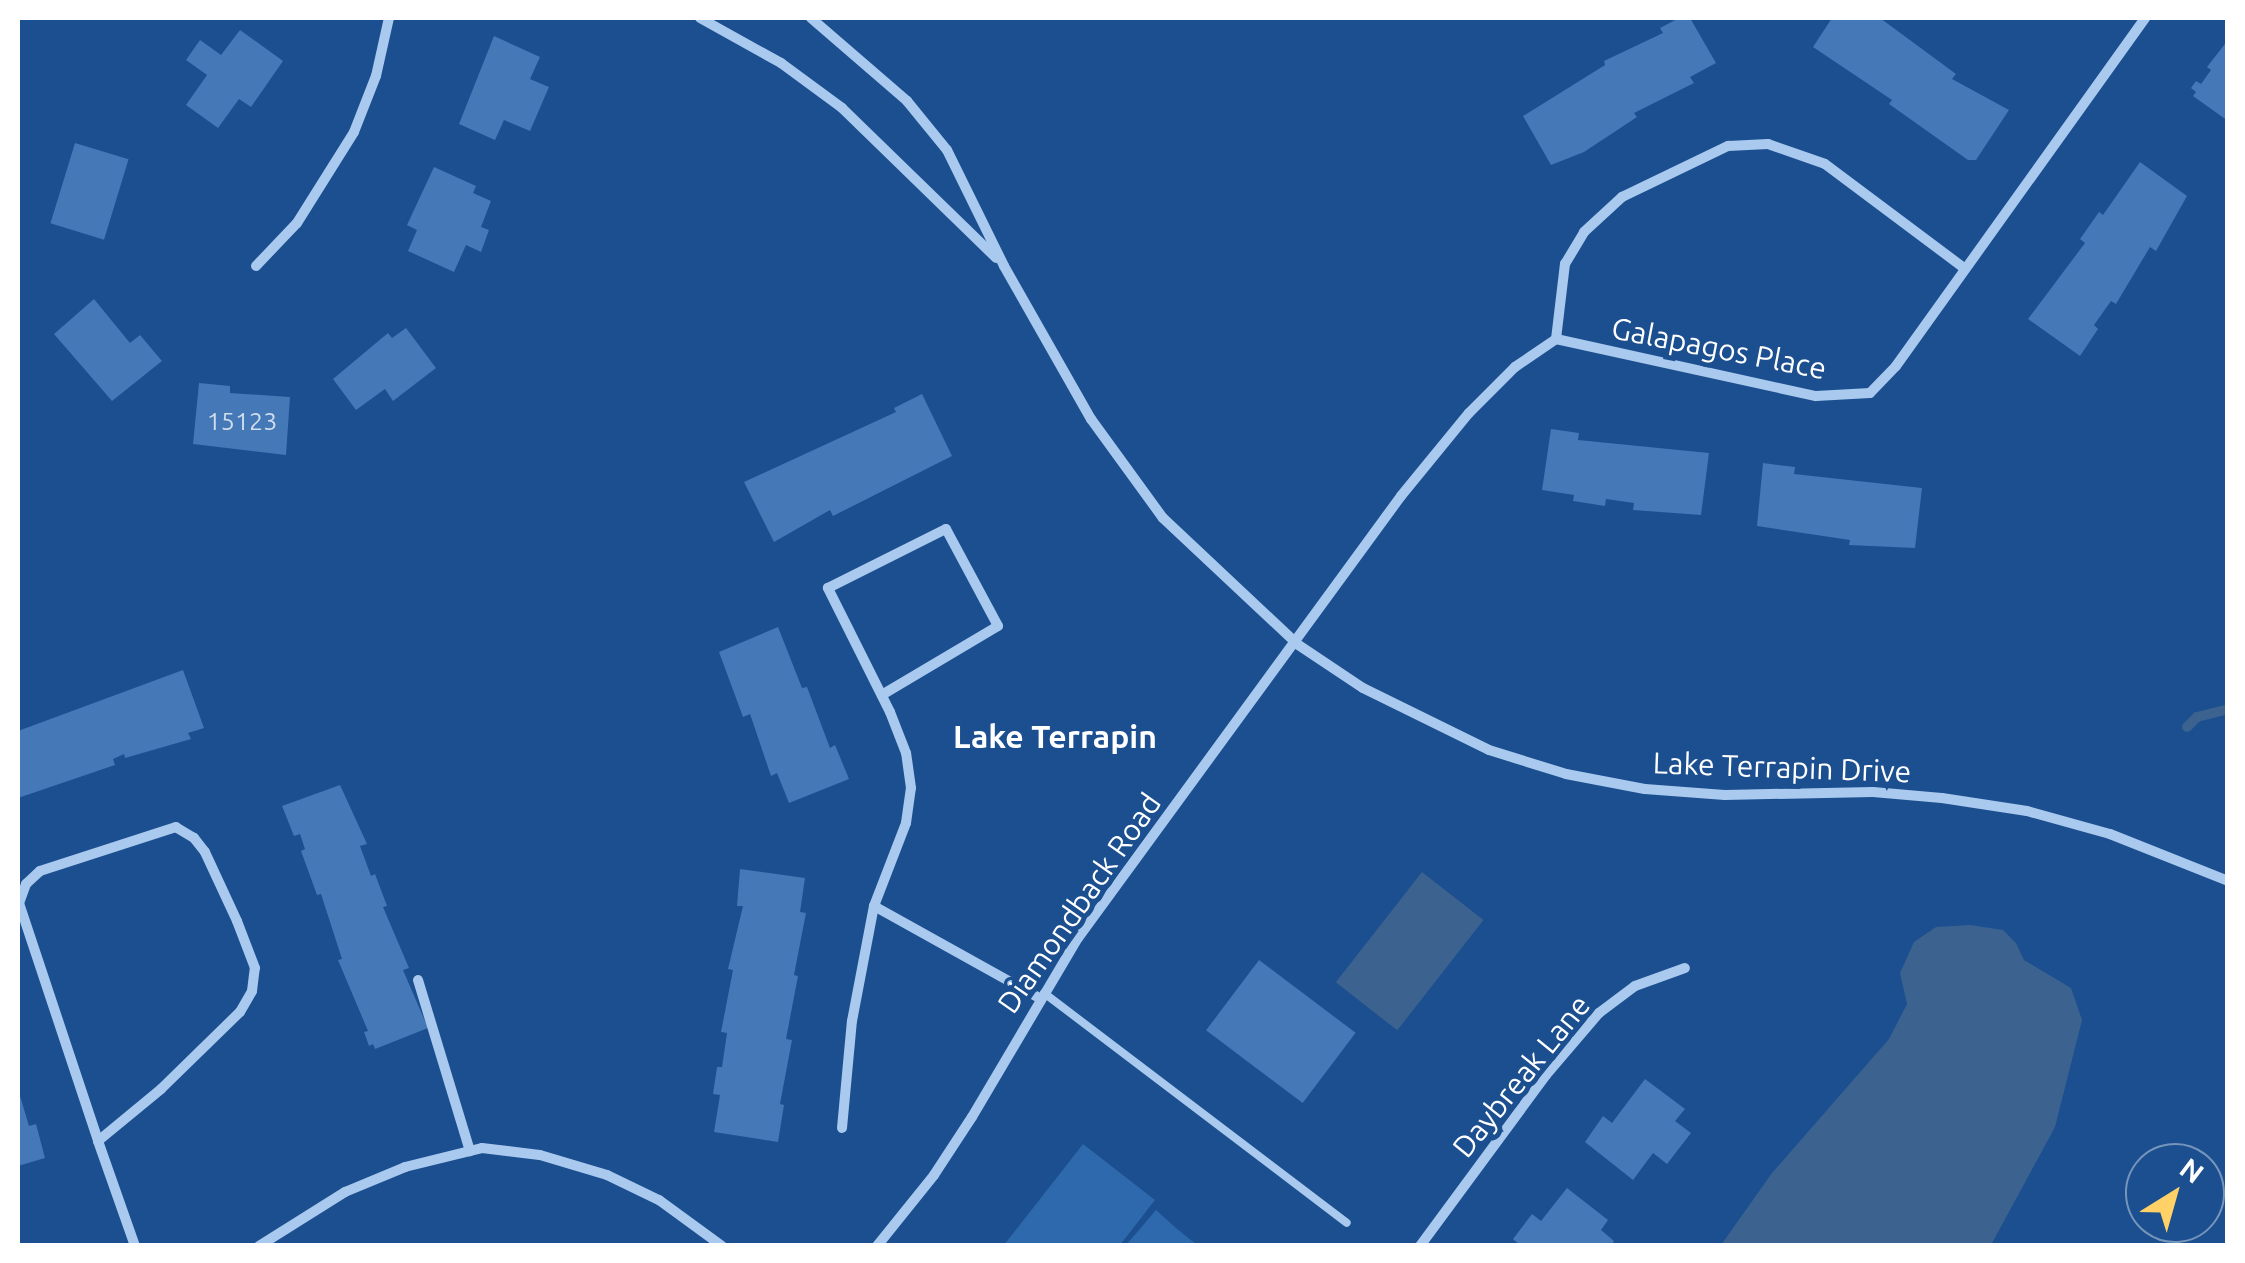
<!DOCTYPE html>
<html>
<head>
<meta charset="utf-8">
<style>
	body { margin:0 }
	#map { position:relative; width:2245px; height:1263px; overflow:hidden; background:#1b4f8f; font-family:Ubuntu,sans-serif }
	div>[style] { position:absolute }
	.green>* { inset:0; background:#2e69ad }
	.water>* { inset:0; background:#3c6290; transform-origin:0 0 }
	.stream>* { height:10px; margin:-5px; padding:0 5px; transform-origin:5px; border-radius:5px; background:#3c6290 }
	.building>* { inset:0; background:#4478b7; transform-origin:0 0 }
	.lane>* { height:8px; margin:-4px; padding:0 4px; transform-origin:4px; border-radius:4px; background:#a9c9ee }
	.street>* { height:10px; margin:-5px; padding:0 5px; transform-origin:5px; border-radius:5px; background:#a9c9ee }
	span { translate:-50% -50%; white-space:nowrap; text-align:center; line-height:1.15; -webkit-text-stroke:10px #1b4f8f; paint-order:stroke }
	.number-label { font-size:25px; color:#d0dded }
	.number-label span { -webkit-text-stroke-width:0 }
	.street-label { font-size:30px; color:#fff }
	.neighbourhood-label { font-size:32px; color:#fff; font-weight:700 }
	.frame { position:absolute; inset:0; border:20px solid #fff; pointer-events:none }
	.north { position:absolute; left:2125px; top:1143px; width:100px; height:100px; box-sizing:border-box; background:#1b4f8f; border:2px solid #7695bc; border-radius:50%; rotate:37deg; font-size:28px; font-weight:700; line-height:40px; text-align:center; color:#fff }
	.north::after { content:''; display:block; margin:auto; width:35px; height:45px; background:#ffd166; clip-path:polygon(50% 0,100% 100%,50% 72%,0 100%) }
</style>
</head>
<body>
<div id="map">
	<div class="green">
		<i style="clip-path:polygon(1083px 1144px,1155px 1200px,1120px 1245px,1004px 1245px)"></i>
		<i style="clip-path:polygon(1156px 1210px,1176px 1228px,1197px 1245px,1126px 1245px)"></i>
	</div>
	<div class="water">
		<i style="left:1422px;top:872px;width:78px;height:140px;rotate:38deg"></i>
		<i style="clip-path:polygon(1970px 925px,2003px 930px,2016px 943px,2024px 960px,2071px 988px,2082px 1020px,2055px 1127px,1991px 1245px,1721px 1245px,1772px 1173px,1889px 1039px,1907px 1004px,1900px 973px,1914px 942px,1936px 927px)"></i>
	</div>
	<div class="stream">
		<i style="left:2187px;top:727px;width:14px;rotate:-45deg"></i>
		<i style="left:2197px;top:717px;width:32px;rotate:-14deg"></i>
	</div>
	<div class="building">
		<i style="clip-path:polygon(1679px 18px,1690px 18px,1716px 63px,1690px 77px,1694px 83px,1634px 113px,1637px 117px,1584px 152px,1551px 165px,1523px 116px,1605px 65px,1604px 61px,1663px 33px,1660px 28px)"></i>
		<i style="clip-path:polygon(1832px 18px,1880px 18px,1956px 74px,1952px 79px,2009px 110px,1976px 160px,1968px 160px,1889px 104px,1892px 100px,1813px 47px)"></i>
		<i style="clip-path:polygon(240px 30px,283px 61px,251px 107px,239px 99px,218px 128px,186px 105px,207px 75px,186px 60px,200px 40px,221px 55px)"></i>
		<i style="clip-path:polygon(494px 36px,540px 57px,530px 79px,549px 87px,530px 131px,504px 120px,495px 140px,459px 124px)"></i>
		<i style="clip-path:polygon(2228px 40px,2228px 121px,2193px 96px,2196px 92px,2191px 88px,2196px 81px,2201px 84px,2211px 70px,2207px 67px)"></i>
		<i style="left:75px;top:143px;width:56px;height:84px;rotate:17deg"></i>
		<i style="clip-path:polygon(2140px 162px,2187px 196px,2156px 251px,2150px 247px,2116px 304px,2111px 301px,2094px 325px,2098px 329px,2080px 356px,2028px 319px,2085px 243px,2080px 239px,2099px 212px,2103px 215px)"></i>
		<i style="clip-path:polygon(434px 167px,476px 186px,473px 193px,491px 201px,481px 227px,489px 230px,481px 252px,466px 245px,454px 272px,408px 251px,417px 230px,407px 225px)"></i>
		<i style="clip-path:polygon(94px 299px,130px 343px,140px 335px,162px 361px,112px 401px,54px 334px)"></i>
		<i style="clip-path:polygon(406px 328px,436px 368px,393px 401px,385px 389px,356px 410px,333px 379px,388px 333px,392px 338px)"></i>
		<i style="clip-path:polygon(199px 383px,230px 386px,230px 393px,290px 397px,286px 455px,193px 444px)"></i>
		<i style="clip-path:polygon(922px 394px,952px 456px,833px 516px,830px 510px,774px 542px,744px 482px,896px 412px,894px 408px)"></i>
		<i style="clip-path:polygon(1551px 429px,1579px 433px,1578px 440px,1709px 453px,1701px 515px,1633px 510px,1634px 503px,1606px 499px,1605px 506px,1573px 501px,1574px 495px,1542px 490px)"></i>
		<i style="clip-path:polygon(1763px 463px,1795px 467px,1794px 474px,1922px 488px,1915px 548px,1849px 545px,1850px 540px,1757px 526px)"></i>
		<i style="clip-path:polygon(778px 627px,802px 688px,807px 687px,830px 748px,835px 745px,849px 779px,789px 803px,777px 773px,771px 776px,750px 714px,743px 717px,719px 652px)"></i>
		<i style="clip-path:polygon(183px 670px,204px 728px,188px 733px,191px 739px,125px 758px,124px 754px,113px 759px,115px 765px,18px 798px,18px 731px)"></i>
		<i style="clip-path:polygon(340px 785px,367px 844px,360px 846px,371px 876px,375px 874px,387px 906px,383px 907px,409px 968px,403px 970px,428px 1028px,375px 1049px,373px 1044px,369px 1046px,364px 1032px,368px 1031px,338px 960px,342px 959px,321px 894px,317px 895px,301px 851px,305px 849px,300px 834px,294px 836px,282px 806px)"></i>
		<i style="clip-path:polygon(740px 869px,805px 878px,800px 912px,806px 913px,794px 975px,798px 976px,786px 1039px,792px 1040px,780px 1104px,784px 1105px,778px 1142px,714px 1132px,720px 1095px,713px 1094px,717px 1067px,722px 1067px,727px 1033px,721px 1032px,733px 970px,728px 969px,743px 906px,737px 906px)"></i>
		<i style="left:1259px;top:960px;width:121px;height:88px;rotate:37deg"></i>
		<i style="clip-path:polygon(1645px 1079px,1685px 1109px,1675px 1121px,1691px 1133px,1667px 1164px,1653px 1153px,1633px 1180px,1585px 1142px,1603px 1116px,1612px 1123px)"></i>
		<i style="clip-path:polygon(18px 1089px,29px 1126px,36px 1124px,45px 1158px,18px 1166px)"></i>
		<i style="clip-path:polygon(1567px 1188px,1608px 1220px,1601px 1230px,1614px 1241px,1611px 1246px,1521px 1246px,1513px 1239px,1532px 1214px,1541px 1221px)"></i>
	</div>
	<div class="lane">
		<i style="left:1044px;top:993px;width:380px;rotate:37.2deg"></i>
	</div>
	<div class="street">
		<i style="left:700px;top:18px;width:93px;rotate:29.1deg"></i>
		<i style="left:781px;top:63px;width:76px;rotate:36.4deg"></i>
		<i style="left:842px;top:108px;width:215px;rotate:44.2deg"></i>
		<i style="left:811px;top:18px;width:127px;rotate:40.8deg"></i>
		<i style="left:907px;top:101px;width:63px;rotate:50.8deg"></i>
		<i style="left:947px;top:150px;width:129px;rotate:63.8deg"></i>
		<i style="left:1004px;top:266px;width:176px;rotate:60.4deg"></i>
		<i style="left:1091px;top:419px;width:122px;rotate:54deg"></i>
		<i style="left:1163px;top:518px;width:184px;rotate:43.2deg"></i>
		<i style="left:1297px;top:644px;width:79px;rotate:33.7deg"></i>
		<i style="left:1363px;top:688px;width:140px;rotate:26.2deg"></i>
		<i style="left:1489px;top:750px;width:81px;rotate:17.3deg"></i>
		<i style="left:1566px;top:774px;width:80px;rotate:10.8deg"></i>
		<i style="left:1645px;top:789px;width:80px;rotate:4.3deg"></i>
		<i style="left:1725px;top:795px;width:148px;rotate:-1.2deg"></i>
		<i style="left:1873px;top:792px;width:69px;rotate:5deg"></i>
		<i style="left:1942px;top:798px;width:86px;rotate:8.7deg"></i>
		<i style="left:2027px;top:811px;width:86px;rotate:15.5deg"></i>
		<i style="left:2110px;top:834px;width:127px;rotate:21.7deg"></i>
		<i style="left:256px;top:266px;width:59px;rotate:-46.4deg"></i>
		<i style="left:297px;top:223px;width:107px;rotate:-57.9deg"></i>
		<i style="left:354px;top:132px;width:60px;rotate:-68.6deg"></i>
		<i style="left:376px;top:76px;width:59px;rotate:-77.4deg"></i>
		<i style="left:1556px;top:339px;width:76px;rotate:-83.2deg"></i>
		<i style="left:1565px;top:264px;width:37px;rotate:-59deg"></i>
		<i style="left:1584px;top:232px;width:52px;rotate:-42.6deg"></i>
		<i style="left:1622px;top:197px;width:118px;rotate:-25.7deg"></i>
		<i style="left:1728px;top:146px;width:40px;rotate:-2.9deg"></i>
		<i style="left:1768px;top:144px;width:60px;rotate:19.3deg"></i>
		<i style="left:1825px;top:164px;width:174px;rotate:36.8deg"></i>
		<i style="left:874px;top:906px;width:189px;rotate:29.1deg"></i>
		<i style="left:418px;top:980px;width:179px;rotate:73.1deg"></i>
		<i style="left:842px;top:1128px;width:107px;rotate:-84.7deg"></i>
		<i style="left:852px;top:1021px;width:117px;rotate:-79.2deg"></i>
		<i style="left:874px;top:906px;width:89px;rotate:-68.9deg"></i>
		<i style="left:906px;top:823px;width:35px;rotate:-82deg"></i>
		<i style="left:911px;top:788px;width:35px;rotate:-98deg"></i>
		<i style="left:906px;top:753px;width:44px;rotate:-111.3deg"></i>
		<i style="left:890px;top:712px;width:139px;rotate:-116.6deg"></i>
		<i style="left:828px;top:588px;width:132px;rotate:-26.6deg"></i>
		<i style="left:946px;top:529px;width:110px;rotate:61.8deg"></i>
		<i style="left:998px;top:626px;width:135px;rotate:149.3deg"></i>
		<i style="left:98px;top:1141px;width:82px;rotate:-39.5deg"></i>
		<i style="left:161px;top:1089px;width:110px;rotate:-44.3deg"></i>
		<i style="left:240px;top:1012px;width:24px;rotate:-60deg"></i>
		<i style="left:252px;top:991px;width:23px;rotate:-83deg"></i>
		<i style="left:255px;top:968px;width:50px;rotate:-111deg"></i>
		<i style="left:237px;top:921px;width:76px;rotate:-114.9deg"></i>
		<i style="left:205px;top:852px;width:18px;rotate:-128deg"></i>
		<i style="left:194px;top:838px;width:21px;rotate:-149deg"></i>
		<i style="left:176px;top:827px;width:143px;rotate:162.1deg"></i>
		<i style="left:40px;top:871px;width:19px;rotate:137deg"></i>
		<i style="left:26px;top:884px;width:20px;rotate:110deg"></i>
		<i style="left:19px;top:903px;width:251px;rotate:71.6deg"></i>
		<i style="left:98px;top:1141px;width:111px;rotate:70.6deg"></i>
		<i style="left:259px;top:1246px;width:102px;rotate:-32.1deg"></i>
		<i style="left:345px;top:1192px;width:65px;rotate:-22.6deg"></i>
		<i style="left:405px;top:1167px;width:79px;rotate:-13.9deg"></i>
		<i style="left:482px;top:1148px;width:58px;rotate:6.9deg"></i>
		<i style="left:540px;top:1155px;width:70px;rotate:16.6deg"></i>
		<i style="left:607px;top:1175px;width:58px;rotate:25.7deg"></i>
		<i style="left:659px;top:1200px;width:78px;rotate:36.1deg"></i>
		<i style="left:877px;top:1246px;width:91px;rotate:-51.2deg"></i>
		<i style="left:934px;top:1175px;width:69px;rotate:-56.8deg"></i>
		<i style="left:972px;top:1117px;width:208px;rotate:-59.4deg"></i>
		<i style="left:1078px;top:938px;width:547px;rotate:-53.84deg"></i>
		<i style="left:1401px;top:496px;width:107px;rotate:-50.7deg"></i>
		<i style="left:1469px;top:413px;width:65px;rotate:-45deg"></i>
		<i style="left:1515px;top:367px;width:50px;rotate:-34.3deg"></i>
		<i style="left:1556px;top:339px;width:266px;rotate:12.4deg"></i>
		<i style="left:1816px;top:396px;width:54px;rotate:-3.2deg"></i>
		<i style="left:1870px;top:393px;width:37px;rotate:-46deg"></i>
		<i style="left:1896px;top:366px;width:428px;rotate:-54.4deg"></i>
		<i style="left:1420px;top:1246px;width:212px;rotate:-53.6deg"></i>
		<i style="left:1546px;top:1075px;width:82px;rotate:-49.5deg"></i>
		<i style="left:1599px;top:1013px;width:45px;rotate:-36.9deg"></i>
		<i style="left:1635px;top:986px;width:53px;rotate:-19.8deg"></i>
	</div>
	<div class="number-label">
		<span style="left:242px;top:421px">15123</span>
	</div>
	<div class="street-label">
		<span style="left:1719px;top:348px;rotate:11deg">Galapagos Place</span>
		<span style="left:1782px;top:767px;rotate:2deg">Lake Terrapin Drive</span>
		<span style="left:1079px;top:903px;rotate:-55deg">Diamondback Road</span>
		<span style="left:1521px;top:1076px;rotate:-51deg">Daybreak Lane</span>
	</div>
	<div class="neighbourhood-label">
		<span style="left:1055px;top:736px">Lake Terrapin</span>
	</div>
	<div class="frame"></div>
	<div class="north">N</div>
</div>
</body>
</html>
